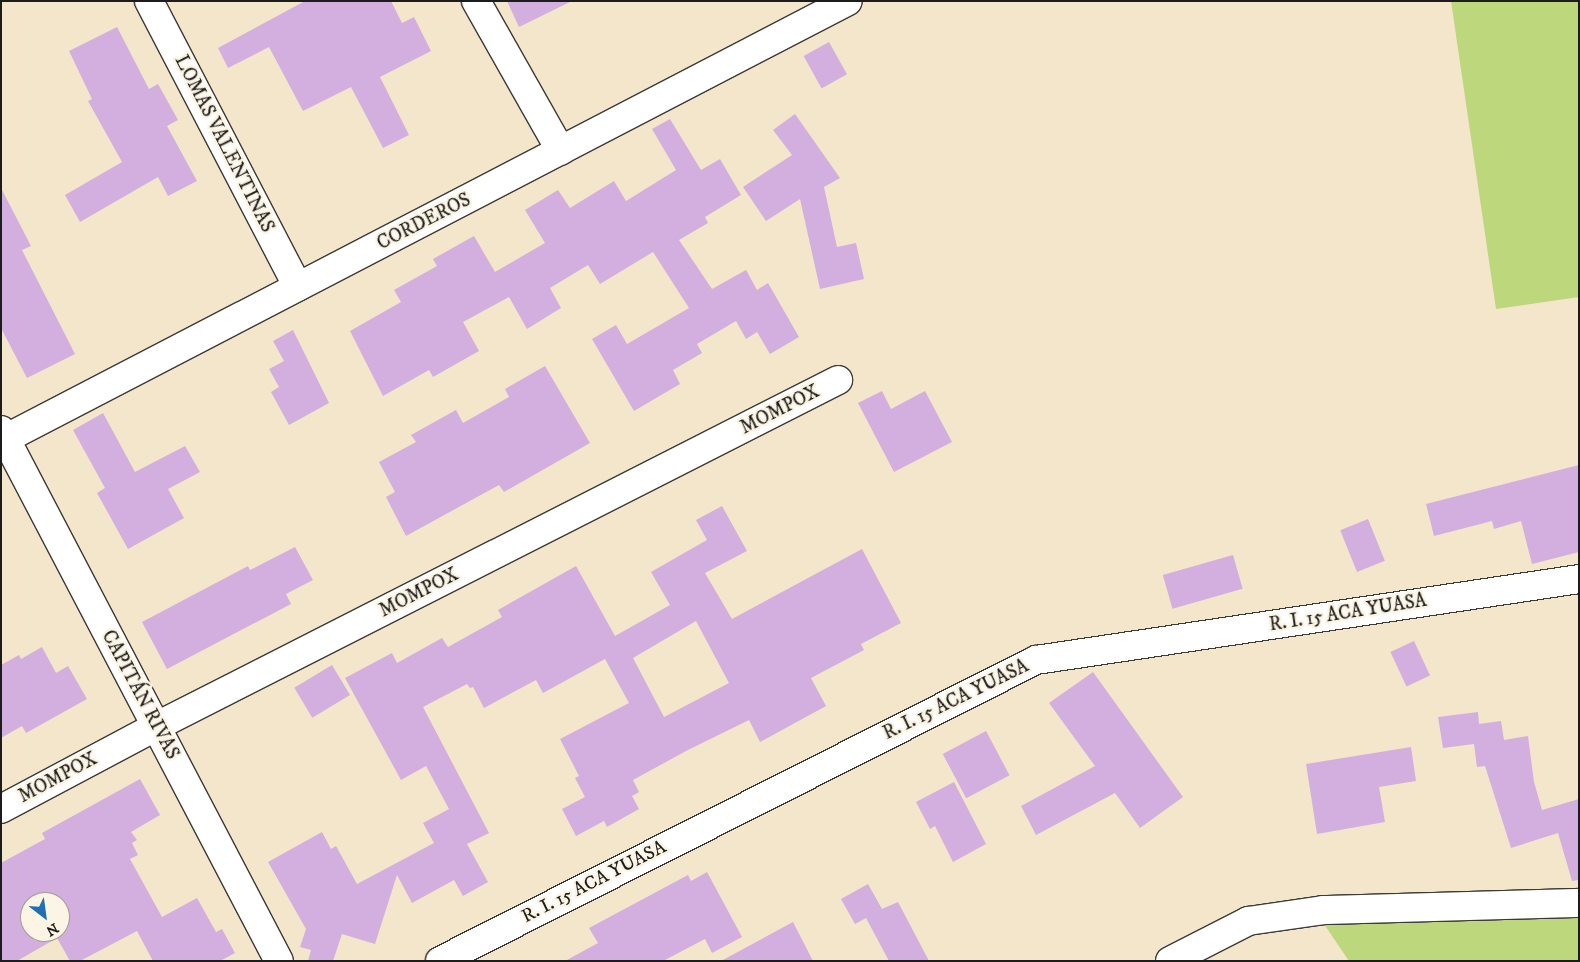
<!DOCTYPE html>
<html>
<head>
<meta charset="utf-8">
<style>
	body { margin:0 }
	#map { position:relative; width:1580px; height:962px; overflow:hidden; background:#f4e6cb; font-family:"IM FELL DW Pica",serif }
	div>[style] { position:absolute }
	.green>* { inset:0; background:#bdd77c }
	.building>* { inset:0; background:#d2afdf; transform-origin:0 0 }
	.roads { filter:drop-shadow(1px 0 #3c3a36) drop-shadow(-1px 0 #3c3a36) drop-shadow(0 1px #3c3a36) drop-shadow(0 -1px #3c3a36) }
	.minor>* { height:28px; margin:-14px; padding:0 14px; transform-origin:14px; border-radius:14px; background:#fff }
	span { translate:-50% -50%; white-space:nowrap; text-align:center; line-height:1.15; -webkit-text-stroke:5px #fcf5e5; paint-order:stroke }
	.street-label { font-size:19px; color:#1c1c1c }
	.frame { position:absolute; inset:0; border:2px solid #1c1c1c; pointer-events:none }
	.north { position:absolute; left:20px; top:892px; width:50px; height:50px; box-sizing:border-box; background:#fcf5e5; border:1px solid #a29e95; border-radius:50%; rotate:150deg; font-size:14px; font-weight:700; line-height:20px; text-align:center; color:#1c1c1c }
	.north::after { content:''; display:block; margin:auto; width:18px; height:22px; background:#1f6fb2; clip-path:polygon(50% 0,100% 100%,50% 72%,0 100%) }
</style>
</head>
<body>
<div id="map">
	<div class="green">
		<i style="clip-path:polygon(1451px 1px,1579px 1px,1579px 297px,1496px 309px)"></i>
		<i style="clip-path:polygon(1579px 904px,1579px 961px,1349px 961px,1324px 924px)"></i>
	</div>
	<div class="building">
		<i style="clip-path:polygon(305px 1px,391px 1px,402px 23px,414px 17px,431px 51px,380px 77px,409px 135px,383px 148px,351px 87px,303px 111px,269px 47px,228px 68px,218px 48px)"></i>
		<i style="clip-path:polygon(507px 1px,572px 1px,519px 27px)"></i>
		<i style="clip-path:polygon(117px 27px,149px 89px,158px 84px,178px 120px,167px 126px,197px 181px,168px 196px,158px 177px,80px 222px,65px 195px,122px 162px,88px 101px,92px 99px,69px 51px)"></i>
		<i style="left:829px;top:42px;width:37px;height:29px;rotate:61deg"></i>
		<i style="clip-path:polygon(795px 114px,840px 178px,824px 187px,837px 247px,856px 243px,864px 279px,820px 289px,800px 199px,766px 221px,743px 187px,792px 155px,773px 130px)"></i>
		<i style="clip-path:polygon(670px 119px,701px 170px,720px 159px,741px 195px,705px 217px,708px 223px,679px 240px,712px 289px,746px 270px,757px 290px,768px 283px,799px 337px,770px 354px,757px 332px,746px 339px,736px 321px,697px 344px,702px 353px,673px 370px,680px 384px,634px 411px,592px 339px,616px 325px,627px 344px,689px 308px,653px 252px,600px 284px,588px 265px,550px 288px,561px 308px,527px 329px,509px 297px,463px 322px,479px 351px,433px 377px,429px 370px,383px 396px,350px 331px,401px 302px,394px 290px,437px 266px,433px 259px,474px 236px,495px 272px,545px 243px,525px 210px,558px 190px,570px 208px,614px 181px,626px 201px,676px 170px,652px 129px)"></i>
		<i style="clip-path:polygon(1px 188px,31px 246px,22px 250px,75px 354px,27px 378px,1px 328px)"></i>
		<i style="clip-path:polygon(293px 330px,329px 403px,289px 425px,271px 392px,279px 387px,269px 369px,284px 361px,273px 341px)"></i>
		<i style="clip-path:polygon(545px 366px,590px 443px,504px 492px,499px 485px,406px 536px,386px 497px,395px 492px,379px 462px,416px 442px,411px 435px,456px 410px,463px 423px,509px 397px,505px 389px)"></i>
		<i style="clip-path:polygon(882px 391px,891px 409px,925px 391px,952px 442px,894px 472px,858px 403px)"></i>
		<i style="clip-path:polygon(103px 413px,135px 472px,185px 446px,200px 472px,168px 489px,184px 518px,128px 549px,97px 493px,105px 488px,73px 430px)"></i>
		<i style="clip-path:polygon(1579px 465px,1579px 552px,1532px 564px,1521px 521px,1494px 529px,1492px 521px,1434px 536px,1426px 504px)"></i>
		<i style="clip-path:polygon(evenodd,722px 506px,747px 551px,705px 573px,732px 619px,862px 549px,901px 623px,861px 644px,864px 650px,811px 678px,826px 706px,760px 742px,749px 720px,686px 751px,633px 780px,639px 792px,632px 796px,639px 809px,607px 827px,604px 821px,576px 836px,562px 809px,585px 797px,575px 778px,579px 776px,560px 739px,629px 703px,605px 659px,543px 693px,536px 680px,484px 708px,473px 687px,470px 688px,467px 684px,423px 707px,489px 833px,467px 844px,488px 882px,463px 896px,454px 880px,412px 903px,397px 875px,375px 944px,342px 934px,333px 961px,308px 961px,311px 950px,300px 947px,306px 929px,268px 862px,322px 832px,331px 849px,336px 846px,357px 884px,434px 843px,423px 823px,449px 809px,426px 766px,401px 780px,345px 678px,392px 653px,397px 663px,442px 638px,448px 647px,502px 617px,498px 610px,576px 566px,615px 636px,670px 605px,651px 572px,707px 540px,696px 520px,722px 506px,696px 621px,729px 683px,664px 717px,633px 658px,696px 621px)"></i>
		<i style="left:1368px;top:519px;width:45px;height:30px;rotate:68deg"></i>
		<i style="clip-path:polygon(295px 547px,313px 580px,286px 594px,291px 604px,167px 669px,142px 622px,248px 566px,250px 570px)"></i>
		<i style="left:1233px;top:555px;width:35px;height:73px;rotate:74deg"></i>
		<i style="left:1414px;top:641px;width:38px;height:26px;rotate:65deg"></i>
		<i style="clip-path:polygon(42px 647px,56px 673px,68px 666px,87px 699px,26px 733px,22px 726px,1px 738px,1px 665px,19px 655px,21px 659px)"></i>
		<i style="left:332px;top:665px;width:35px;height:44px;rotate:59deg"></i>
		<i style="clip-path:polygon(1093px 672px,1183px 797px,1140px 828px,1115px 793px,1036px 835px,1021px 806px,1095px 766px,1049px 703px)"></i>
		<i style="clip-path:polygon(1478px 712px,1479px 724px,1501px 721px,1504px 740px,1528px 736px,1534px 782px,1542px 810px,1579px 799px,1579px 880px,1572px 881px,1558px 833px,1511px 848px,1485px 766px,1477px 767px,1474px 744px,1443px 748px,1438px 717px)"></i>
		<i style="left:986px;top:731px;width:50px;height:49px;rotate:62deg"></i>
		<i style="clip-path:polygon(1411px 747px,1416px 781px,1379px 787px,1385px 822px,1317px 834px,1306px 764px)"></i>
		<i style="clip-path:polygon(evenodd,140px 779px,160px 815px,131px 832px,137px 840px,132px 843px,138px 855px,130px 859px,162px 917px,197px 898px,216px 932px,222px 929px,235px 953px,220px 961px,153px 961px,137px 931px,80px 961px,70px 961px,57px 938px,17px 961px,1px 961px,1px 863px,45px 839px,42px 833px,140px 779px,30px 902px,60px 902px,60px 932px,30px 932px,30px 902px)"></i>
		<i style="clip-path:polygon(954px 782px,986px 844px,953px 862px,935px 826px,930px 829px,916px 802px)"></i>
		<i style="clip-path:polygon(707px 872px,742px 937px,712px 953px,705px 939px,663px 961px,565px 961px,598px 943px,589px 928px,688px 875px,691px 881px)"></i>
		<i style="clip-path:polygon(868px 884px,882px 909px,898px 902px,929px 961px,889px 961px,866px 918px,855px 924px,841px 899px)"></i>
		<i style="clip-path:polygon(793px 922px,813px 961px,721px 961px)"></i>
	</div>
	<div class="roads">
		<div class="minor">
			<i style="left:149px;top:1px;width:322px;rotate:62.5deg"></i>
			<i style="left:476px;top:1px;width:172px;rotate:60.5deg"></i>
			<i style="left:1px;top:430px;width:599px;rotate:62.37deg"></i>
			<i style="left:1px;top:441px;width:954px;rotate:-27.45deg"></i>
			<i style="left:1px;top:809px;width:177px;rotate:-28deg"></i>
			<i style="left:157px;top:726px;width:764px;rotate:-26.93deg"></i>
			<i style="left:440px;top:961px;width:668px;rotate:-26.8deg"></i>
			<i style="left:1036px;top:660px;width:549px;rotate:-8.48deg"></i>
			<i style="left:1170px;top:961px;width:88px;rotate:-27.1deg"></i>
			<i style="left:1248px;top:921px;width:76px;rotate:-8.3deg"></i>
			<i style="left:1323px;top:910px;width:256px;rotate:-1.6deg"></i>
		</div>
	</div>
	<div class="street-label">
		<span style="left:224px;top:144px;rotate:63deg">LOMAS VALENTINAS</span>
		<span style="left:424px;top:222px;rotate:-27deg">CORDEROS</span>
		<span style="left:780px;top:410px;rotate:-27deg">MOMPOX</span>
		<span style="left:419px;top:593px;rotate:-27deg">MOMPOX</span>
		<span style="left:1348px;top:613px;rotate:-9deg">R. I. 15 ACA YUASA</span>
		<span style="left:140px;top:695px;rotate:62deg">CAPITÁN RIVAS</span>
		<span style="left:956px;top:700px;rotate:-26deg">R. I. 15 ACA YUASA</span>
		<span style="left:58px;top:778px;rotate:-28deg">MOMPOX</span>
		<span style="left:594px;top:882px;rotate:-27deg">R. I. 15 ACA YUASA</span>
	</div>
	<div class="frame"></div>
	<div class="north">N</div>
</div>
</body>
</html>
